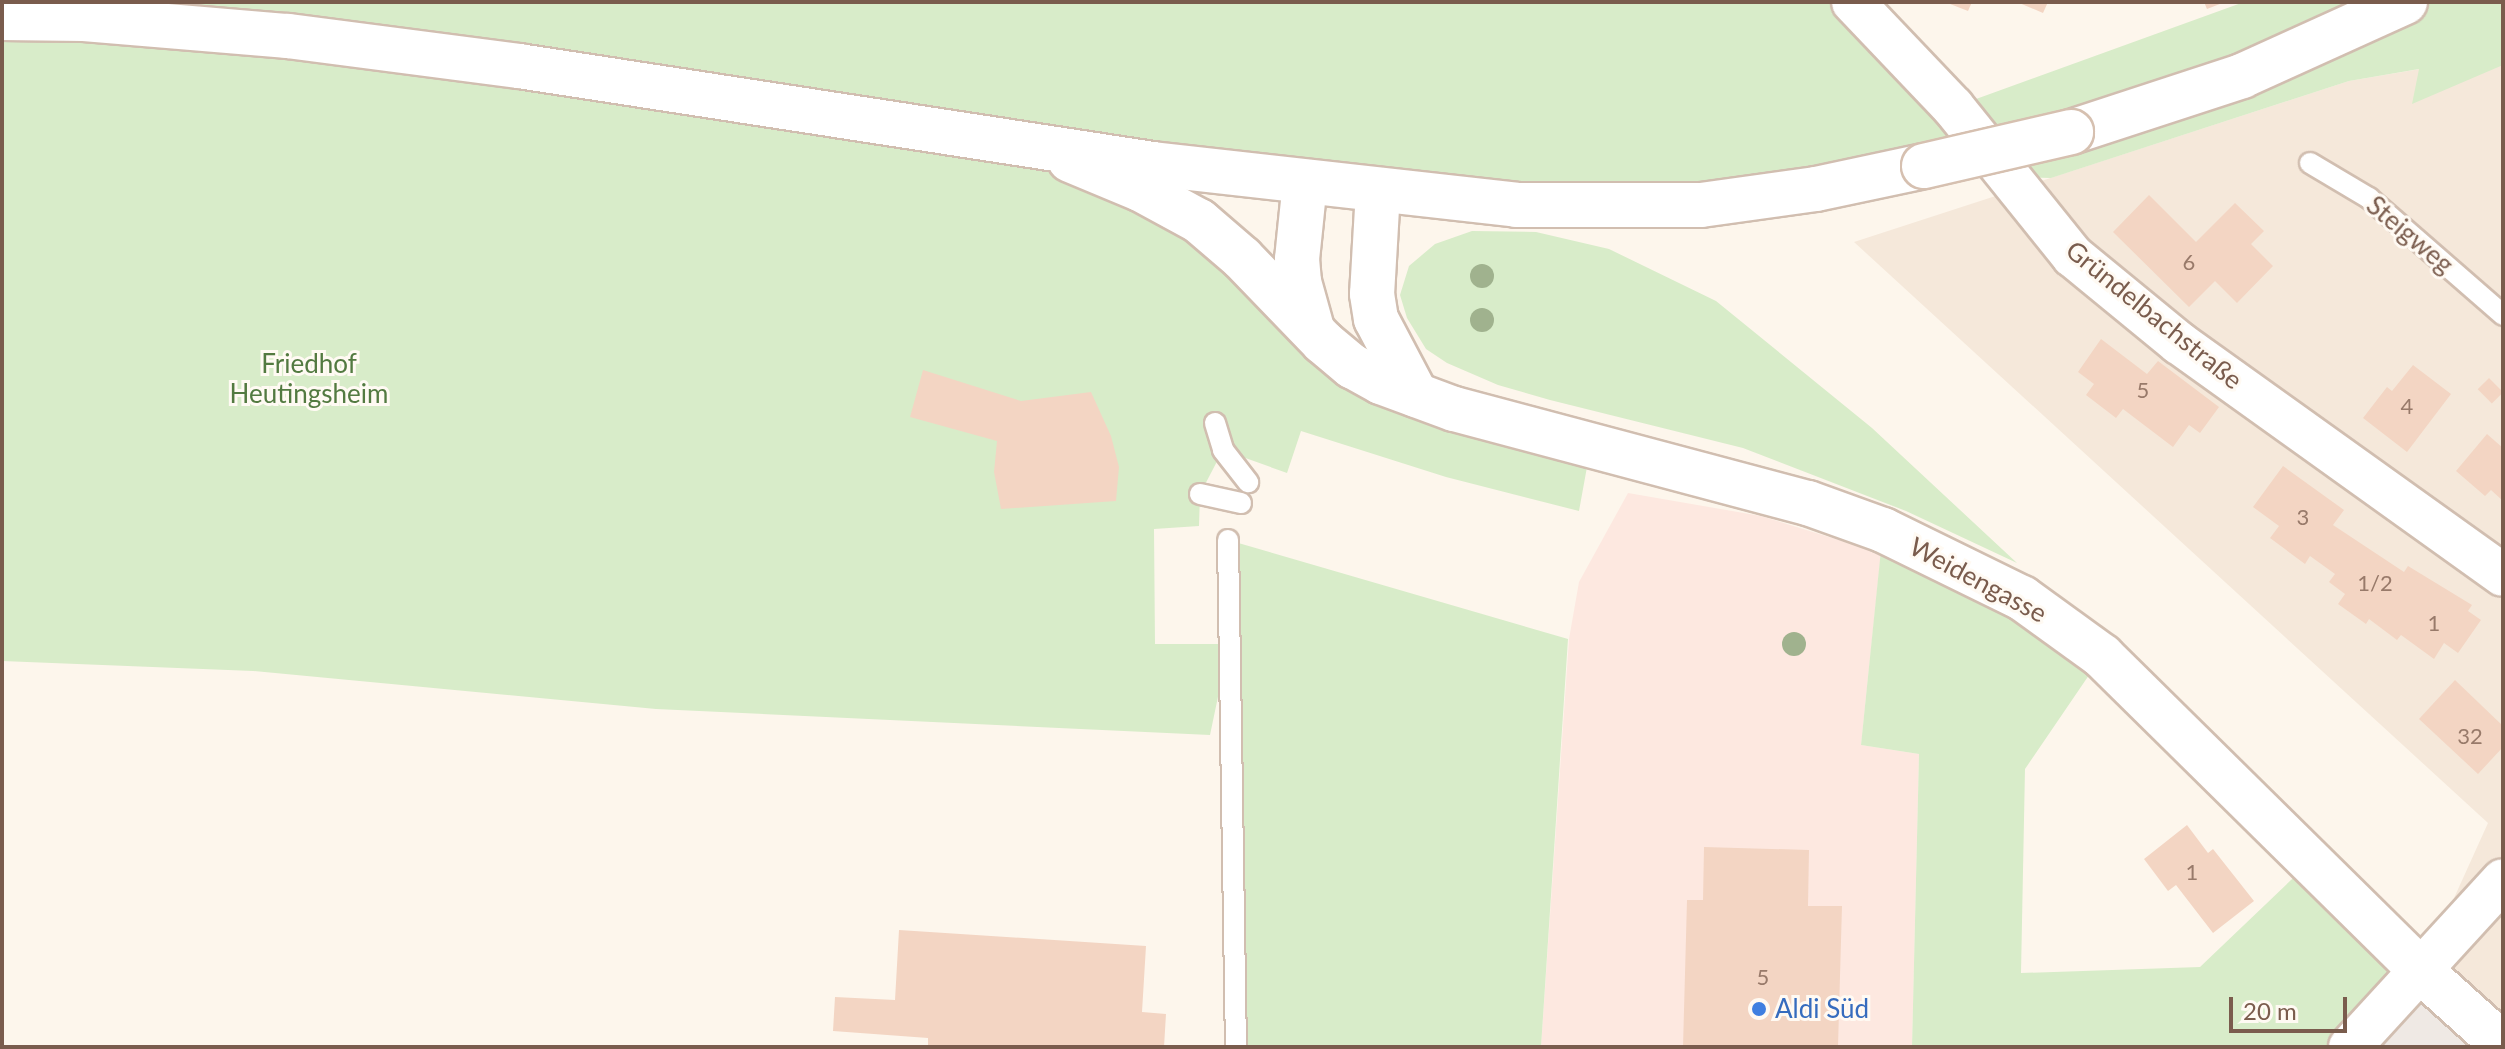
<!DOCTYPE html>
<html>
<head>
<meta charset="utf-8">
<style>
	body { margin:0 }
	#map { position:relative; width:2505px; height:1049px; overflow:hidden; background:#fdf6ec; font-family:Lato,sans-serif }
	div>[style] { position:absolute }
	.residential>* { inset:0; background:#f5e8da }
	.commercial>* { inset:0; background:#fde8e0 }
	.industrial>* { inset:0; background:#efe9e4 }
	.green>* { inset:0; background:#d8ecc9 }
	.building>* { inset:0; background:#f3d5c3; transform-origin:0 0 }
	.roads { filter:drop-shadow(2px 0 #d1beb0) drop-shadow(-2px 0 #d1beb0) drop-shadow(0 2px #d1beb0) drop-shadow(0 -2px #d1beb0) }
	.service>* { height:20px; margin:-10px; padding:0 10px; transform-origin:10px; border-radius:10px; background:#fff }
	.minor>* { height:42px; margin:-21px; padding:0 21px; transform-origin:21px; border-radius:21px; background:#fff }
	.tertiary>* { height:44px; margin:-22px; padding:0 22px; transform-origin:22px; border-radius:22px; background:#fff }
	.secondary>* { height:44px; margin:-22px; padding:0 22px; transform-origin:22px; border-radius:22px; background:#fff }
	.bridges { filter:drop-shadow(2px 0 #d6c0b0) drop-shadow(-2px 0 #d6c0b0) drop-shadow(0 2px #d6c0b0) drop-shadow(0 -2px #d6c0b0) }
	.secondary-bridge>* { height:44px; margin:-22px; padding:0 22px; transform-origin:22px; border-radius:22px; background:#fff }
	.trees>* { width:24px; height:24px; margin:-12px; border-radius:50%; background:#a0b28e }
	.dots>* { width:22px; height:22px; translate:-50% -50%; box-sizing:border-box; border:4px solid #fffaf3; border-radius:50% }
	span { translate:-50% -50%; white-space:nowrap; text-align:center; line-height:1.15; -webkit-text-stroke:6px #fffaf3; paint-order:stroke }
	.number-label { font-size:22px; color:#987a6a }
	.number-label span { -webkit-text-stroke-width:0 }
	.street-label { font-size:26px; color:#7a5c4d }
	.park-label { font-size:26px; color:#537a41 }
	.shop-label { font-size:26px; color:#366cbe }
	.left { translate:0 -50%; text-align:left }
	.frame { position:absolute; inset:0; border:4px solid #7a5c4d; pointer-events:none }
	.scale { position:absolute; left:2229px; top:997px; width:118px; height:36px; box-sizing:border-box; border:4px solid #7a5c4d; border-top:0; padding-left:10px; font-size:24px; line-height:28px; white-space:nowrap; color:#7a5c4d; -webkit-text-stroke:6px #fffaf3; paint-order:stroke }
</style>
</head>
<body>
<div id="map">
	<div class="residential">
		<i style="clip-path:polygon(2503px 38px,2503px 1047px,2421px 971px,2488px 823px,1854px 242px,2349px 81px,2420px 69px)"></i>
	</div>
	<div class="commercial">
		<i style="clip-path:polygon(1628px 493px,1761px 516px,1881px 553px,1861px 745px,1919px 754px,1912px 1047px,1541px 1047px,1569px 639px,1579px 582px)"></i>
	</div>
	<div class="industrial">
		<i style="clip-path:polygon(2421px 971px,2503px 1047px,2350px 1047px)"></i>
	</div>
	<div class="green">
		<i style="clip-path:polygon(2px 2px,1853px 2px,1954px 107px,2244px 2px,2503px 2px,2503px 65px,2412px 104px,2419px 69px,2349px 81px,2051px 178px,2011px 177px,1987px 147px,1701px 205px,1378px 191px,1140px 189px,1323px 342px,1591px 445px,1579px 511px,1446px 477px,1301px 431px,1287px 473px,1223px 450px,1200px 494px,1199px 526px,1154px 529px,1155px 644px,1229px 644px,1228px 540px,1568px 639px,1541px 1047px,1236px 1047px,1228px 649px,1210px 735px,656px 709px,253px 671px,2px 661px)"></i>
		<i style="clip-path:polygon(1472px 231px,1536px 232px,1609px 249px,1716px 301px,1872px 428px,2017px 563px,1906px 511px,1743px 448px,1550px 400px,1498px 385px,1447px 363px,1426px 349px,1407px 318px,1400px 295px,1409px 266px,1435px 244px)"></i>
		<i style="clip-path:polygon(1883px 530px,2102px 656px,2025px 769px,2021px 973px,2200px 967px,2311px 861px,2421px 971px,2350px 1047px,1912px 1047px,1919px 754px,1861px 745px)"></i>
	</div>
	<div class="building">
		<i style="clip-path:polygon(1945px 2px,1972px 2px,1968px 11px)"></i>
		<i style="clip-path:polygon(2017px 2px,2048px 2px,2043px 13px)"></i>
		<i style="clip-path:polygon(2204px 2px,2225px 2px,2207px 9px)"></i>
		<i style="clip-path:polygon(2149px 195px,2196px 242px,2235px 203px,2264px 231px,2251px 244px,2273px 266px,2237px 303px,2215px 281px,2189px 307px,2113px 232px)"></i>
		<i style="clip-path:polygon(2101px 339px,2147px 374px,2158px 361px,2219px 407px,2200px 433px,2189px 425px,2173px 447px,2123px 409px,2116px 418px,2086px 395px,2094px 384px,2078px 372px)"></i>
		<i style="clip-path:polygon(2413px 365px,2451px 394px,2407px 452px,2363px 418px,2387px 387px,2392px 391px)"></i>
		<i style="clip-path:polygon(923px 370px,1021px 401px,1091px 392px,1111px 436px,1119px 467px,1116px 501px,1001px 509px,994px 472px,997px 441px,910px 417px)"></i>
		<i style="left:2489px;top:378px;width:20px;height:16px;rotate:45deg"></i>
		<i style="clip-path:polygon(2487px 434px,2503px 448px,2503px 501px,2491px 490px,2485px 496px,2456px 471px)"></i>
		<i style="clip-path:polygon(2283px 466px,2344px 510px,2333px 525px,2404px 572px,2408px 566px,2472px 605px,2468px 611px,2481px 620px,2458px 653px,2444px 643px,2434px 659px,2401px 635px,2397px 640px,2369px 619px,2366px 624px,2338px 604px,2345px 594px,2329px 582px,2335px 574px,2310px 556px,2305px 564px,2270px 538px,2279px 526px,2253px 507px)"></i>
		<i style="clip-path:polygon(2455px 680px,2503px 726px,2503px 747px,2478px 774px,2419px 719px)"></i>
		<i style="clip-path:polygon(2187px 825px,2208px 853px,2213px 849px,2254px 901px,2213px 933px,2176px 885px,2168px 891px,2144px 859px)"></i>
		<i style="clip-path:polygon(1704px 847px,1809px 850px,1808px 906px,1842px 906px,1838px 1047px,1683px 1047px,1687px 900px,1703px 900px)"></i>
		<i style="clip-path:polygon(899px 930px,1146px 946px,1142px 1012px,1166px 1014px,1164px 1047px,928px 1047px,928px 1038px,833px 1031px,835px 997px,895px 1000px)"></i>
	</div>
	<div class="roads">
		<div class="service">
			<i style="left:2310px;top:163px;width:69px;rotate:30.7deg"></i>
			<i style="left:2369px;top:198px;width:178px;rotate:41.1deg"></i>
			<i style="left:1215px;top:423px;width:28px;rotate:73deg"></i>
			<i style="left:1223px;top:450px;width:41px;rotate:52deg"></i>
			<i style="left:1200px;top:494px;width:42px;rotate:12.4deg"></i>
			<i style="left:1228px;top:540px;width:507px;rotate:89.1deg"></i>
		</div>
		<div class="minor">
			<i style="left:1853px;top:2px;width:145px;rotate:46.4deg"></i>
			<i style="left:1953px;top:107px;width:191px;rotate:51.2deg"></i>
			<i style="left:2073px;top:256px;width:137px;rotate:39.4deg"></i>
			<i style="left:2179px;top:343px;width:398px;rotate:35.6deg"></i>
			<i style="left:2350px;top:1047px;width:226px;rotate:-47.5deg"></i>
		</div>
		<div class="tertiary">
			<i style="left:1070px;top:160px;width:76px;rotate:22.5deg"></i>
			<i style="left:1140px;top:189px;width:67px;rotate:28.5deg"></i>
			<i style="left:1199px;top:221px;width:57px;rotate:40.7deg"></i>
			<i style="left:1242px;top:258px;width:117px;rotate:46deg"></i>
			<i style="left:1323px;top:342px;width:38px;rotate:40deg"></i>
			<i style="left:1352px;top:366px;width:33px;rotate:29deg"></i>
			<i style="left:1381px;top:382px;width:78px;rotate:20.3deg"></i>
			<i style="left:1454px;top:409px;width:366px;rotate:14.9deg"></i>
			<i style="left:1808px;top:503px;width:80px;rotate:19.8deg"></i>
			<i style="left:1883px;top:530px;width:155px;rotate:26.1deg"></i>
			<i style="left:2022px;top:598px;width:99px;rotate:35.9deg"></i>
			<i style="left:2102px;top:656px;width:448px;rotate:44.6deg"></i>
			<i style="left:2421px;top:971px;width:110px;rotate:42.1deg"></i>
			<i style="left:1305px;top:182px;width:77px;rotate:95.9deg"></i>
			<i style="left:1297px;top:259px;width:23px;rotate:85deg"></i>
			<i style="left:1299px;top:282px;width:49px;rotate:74.5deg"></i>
			<i style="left:1378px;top:191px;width:103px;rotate:93.3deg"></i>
			<i style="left:1372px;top:294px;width:25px;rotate:81deg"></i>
			<i style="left:1376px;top:319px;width:86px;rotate:62.2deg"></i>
		</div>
		<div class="secondary">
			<i style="left:2px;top:18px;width:82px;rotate:0.7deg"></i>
			<i style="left:84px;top:19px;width:205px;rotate:4.8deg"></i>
			<i style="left:288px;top:36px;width:233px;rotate:7.4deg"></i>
			<i style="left:519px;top:66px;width:642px;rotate:8.79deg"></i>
			<i style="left:1153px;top:164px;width:365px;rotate:6.4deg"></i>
			<i style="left:1516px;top:205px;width:185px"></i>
			<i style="left:1701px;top:205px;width:116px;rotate:-7.9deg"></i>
			<i style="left:1816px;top:189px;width:110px;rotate:-12deg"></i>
			<i style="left:2071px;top:132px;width:180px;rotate:-18.1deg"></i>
			<i style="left:2242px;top:76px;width:179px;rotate:-24.4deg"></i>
		</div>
	</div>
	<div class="bridges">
		<div class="secondary-bridge">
			<i style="left:1924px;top:166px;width:151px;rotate:-13deg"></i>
		</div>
	</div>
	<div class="trees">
		<i style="left:1482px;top:276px"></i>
		<i style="left:1482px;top:320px"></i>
		<i style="left:1794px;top:644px"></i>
	</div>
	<div class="dots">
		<i style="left:1759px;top:1009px;background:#3f7fe0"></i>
	</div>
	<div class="number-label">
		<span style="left:2189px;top:262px">6</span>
		<span style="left:2143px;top:390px">5</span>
		<span style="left:2407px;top:406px">4</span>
		<span style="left:2303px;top:517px">3</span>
		<span style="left:2375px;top:583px">1/2</span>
		<span style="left:2434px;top:623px">1</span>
		<span style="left:2470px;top:736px">32</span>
		<span style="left:2192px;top:872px">1</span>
		<span style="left:1763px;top:977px">5</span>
	</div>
	<div class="street-label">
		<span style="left:2410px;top:235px;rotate:40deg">Steigweg</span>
		<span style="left:2154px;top:315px;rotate:39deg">Gründelbachstraße</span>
		<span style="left:1978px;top:580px;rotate:28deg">Weidengasse</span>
	</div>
	<div class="park-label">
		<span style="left:309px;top:379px">Friedhof<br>Heutingsheim</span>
	</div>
	<div class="shop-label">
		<span class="left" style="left:1775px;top:1009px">Aldi Süd</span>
	</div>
	<div class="frame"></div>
	<div class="scale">20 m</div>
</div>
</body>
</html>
